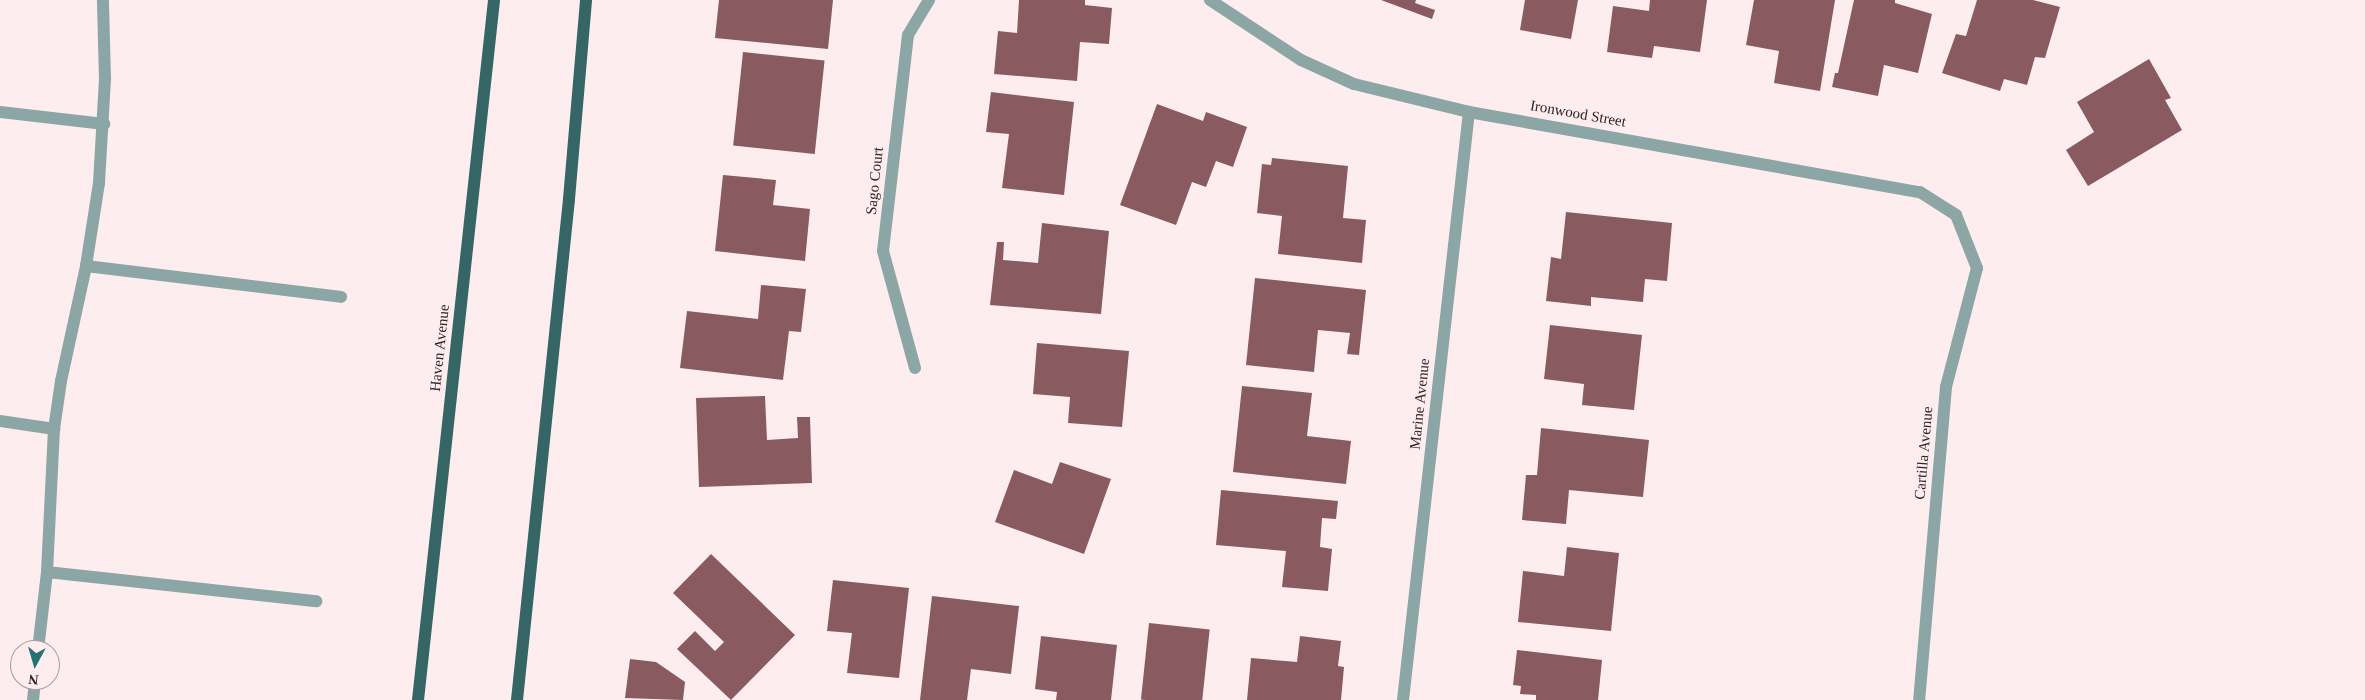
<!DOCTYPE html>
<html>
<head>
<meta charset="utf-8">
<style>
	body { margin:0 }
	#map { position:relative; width:2365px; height:700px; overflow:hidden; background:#feedee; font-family:Georgia,serif }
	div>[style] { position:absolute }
	.building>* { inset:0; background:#895a60; transform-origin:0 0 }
	.minor>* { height:12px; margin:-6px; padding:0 6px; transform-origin:6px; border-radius:6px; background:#8ca5a5 }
	.major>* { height:12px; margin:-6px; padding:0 6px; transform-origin:6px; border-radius:6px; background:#356565 }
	span { translate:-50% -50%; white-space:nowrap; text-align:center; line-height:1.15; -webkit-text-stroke:5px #feedee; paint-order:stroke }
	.street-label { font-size:15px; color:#312223 }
	.north { position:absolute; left:10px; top:640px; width:50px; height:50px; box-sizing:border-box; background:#feedee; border:1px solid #ac9c9d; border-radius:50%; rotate:186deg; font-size:14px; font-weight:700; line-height:20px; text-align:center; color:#312223 }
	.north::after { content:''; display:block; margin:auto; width:18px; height:22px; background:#267172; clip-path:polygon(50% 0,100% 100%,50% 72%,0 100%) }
</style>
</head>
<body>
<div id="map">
	<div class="building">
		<i style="clip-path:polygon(719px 0,833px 0,828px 49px,715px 38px)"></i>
		<i style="clip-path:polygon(1019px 0,1085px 0,1085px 5px,1112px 8px,1109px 44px,1080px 42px,1077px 81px,994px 74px,998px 31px,1017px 33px)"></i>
		<i style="clip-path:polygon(1381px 0,1416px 0,1415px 3px,1435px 10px,1432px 19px)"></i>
		<i style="clip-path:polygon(1525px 0,1578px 0,1571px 39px,1520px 30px)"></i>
		<i style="clip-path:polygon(1650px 0,1707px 0,1700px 52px,1654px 46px,1652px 58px,1607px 52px,1613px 6px,1649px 11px)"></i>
		<i style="clip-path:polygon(1754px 0,1835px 0,1820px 91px,1774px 83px,1779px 51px,1746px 45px)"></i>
		<i style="clip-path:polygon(1854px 0,1895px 0,1895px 3px,1932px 14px,1918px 73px,1884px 65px,1878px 96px,1832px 87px,1835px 73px,1838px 73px)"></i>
		<i style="clip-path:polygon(1977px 0,2033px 0,2060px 7px,2045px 58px,2035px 57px,2027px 85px,2004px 79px,2000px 91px,1942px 73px,1956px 34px,1966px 36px)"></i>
		<i style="left:743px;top:52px;width:82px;height:94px;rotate:6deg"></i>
		<i style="clip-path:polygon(2149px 59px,2171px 98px,2165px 100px,2182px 130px,2088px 186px,2066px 150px,2094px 132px,2077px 102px)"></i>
		<i style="clip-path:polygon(991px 92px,1074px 102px,1064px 195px,1002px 188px,1009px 134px,986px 132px)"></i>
		<i style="clip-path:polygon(1157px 104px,1203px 121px,1206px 112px,1247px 127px,1233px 167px,1216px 161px,1206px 187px,1192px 182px,1176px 225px,1120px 205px)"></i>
		<i style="clip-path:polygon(1272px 158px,1348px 166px,1343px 218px,1366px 220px,1362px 263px,1278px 254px,1282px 216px,1257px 213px,1262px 164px,1271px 165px)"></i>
		<i style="clip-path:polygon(723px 175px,776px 180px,773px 205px,810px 209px,805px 261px,715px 251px)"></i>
		<i style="clip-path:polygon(1566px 212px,1672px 223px,1667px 281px,1645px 279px,1643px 302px,1591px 297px,1591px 306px,1546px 301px,1551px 257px,1561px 259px)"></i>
		<i style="clip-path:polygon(1042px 223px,1109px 231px,1101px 314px,990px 305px,997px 242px,1004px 242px,1003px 260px,1038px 263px)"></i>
		<i style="clip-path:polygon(1255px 278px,1366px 290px,1359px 355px,1347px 354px,1350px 333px,1318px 330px,1314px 372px,1246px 365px)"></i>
		<i style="clip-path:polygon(761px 285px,806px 289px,801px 332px,789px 331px,783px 380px,680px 368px,687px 311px,758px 319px)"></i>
		<i style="clip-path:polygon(1550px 325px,1642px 335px,1634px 410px,1582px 405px,1584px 384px,1544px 379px)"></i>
		<i style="clip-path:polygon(1037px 343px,1129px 351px,1122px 427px,1068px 423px,1070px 397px,1033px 394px)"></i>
		<i style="clip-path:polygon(1242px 386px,1312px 393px,1307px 436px,1351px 441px,1346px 484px,1233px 472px)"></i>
		<i style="clip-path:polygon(765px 396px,767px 440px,798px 438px,797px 417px,810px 417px,812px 483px,699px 487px,696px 398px)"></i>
		<i style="clip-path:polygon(1541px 428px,1649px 440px,1643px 497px,1569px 490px,1566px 524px,1522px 520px,1526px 475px,1537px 475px)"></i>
		<i style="clip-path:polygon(1060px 462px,1111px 479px,1084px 554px,995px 522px,1014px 470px,1052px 484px)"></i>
		<i style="clip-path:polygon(1221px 490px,1338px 501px,1336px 519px,1322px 518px,1320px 547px,1332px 549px,1328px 591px,1282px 587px,1286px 551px,1216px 545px)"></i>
		<i style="clip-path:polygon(1567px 547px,1619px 553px,1611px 631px,1518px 622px,1523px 571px,1564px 576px)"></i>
		<i style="clip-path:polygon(711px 554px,795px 635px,731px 700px,677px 649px,695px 631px,715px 651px,724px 642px,673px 593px)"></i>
		<i style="clip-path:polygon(833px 580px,909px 588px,899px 678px,847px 673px,852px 633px,827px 631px)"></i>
		<i style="clip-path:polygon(932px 596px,1019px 606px,1011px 674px,971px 669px,967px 700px,920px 700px)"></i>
		<i style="left:1149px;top:623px;width:61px;height:77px;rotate:6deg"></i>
		<i style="clip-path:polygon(1041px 636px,1117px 645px,1111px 700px,1056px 700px,1057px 692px,1035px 689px)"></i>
		<i style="clip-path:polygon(1300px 636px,1341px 641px,1338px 666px,1344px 667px,1341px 700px,1247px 700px,1251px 658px,1297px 662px)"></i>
		<i style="clip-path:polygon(1517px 650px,1602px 660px,1598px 700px,1536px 700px,1536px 695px,1520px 694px,1521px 686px,1513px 685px)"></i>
		<i style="clip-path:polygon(630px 659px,656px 662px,685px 682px,683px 700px,625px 698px)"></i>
	</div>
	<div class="minor">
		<i style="left:1210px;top:0;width:109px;rotate:33.4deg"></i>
		<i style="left:1301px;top:60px;width:58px;rotate:24.4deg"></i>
		<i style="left:1354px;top:84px;width:118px;rotate:13.7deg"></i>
		<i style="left:1469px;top:112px;width:458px;rotate:10.1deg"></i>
		<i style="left:1920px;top:192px;width:43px;rotate:32.6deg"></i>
		<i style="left:1956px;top:215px;width:57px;rotate:68.4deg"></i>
		<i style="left:1977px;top:268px;width:123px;rotate:104.6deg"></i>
		<i style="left:1946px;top:387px;width:314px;rotate:94.9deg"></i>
		<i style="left:0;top:112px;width:105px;rotate:6.6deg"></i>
		<i style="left:86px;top:266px;width:257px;rotate:6.9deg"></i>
		<i style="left:915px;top:368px;width:121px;rotate:-105.3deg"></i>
		<i style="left:883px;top:251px;width:217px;rotate:-83.4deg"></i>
		<i style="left:908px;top:35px;width:41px;rotate:-59deg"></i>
		<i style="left:0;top:421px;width:55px;rotate:8.4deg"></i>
		<i style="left:47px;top:572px;width:271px;rotate:6.2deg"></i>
		<i style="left:38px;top:650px;width:79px;rotate:-83.4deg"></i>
		<i style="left:47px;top:572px;width:143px;rotate:-87.2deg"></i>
		<i style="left:54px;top:429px;width:49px;rotate:-81.7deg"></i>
		<i style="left:61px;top:381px;width:118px;rotate:-77.7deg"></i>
		<i style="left:86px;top:266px;width:84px;rotate:-81.1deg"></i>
		<i style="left:99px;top:183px;width:104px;rotate:-86.7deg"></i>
		<i style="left:105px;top:79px;width:79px;rotate:-91.5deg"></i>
		<i style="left:33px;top:700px;width:20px;rotate:-84deg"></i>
		<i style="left:1403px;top:700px;width:592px;rotate:-83.6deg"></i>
	</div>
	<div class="major">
		<i style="left:418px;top:700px;width:704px;rotate:-83.8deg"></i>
		<i style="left:517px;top:700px;width:504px;rotate:-84.07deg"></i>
		<i style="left:569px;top:199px;width:200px;rotate:-85.1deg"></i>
	</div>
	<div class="street-label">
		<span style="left:1578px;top:114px;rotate:10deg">Ironwood Street</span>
		<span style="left:875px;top:181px;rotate:-84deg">Sago Court</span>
		<span style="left:440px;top:348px;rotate:-84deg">Haven Avenue</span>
		<span style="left:1420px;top:404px;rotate:-84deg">Marine Avenue</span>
		<span style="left:1924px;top:453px;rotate:-85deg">Cartilla Avenue</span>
	</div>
	<div class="north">N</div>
</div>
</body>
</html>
